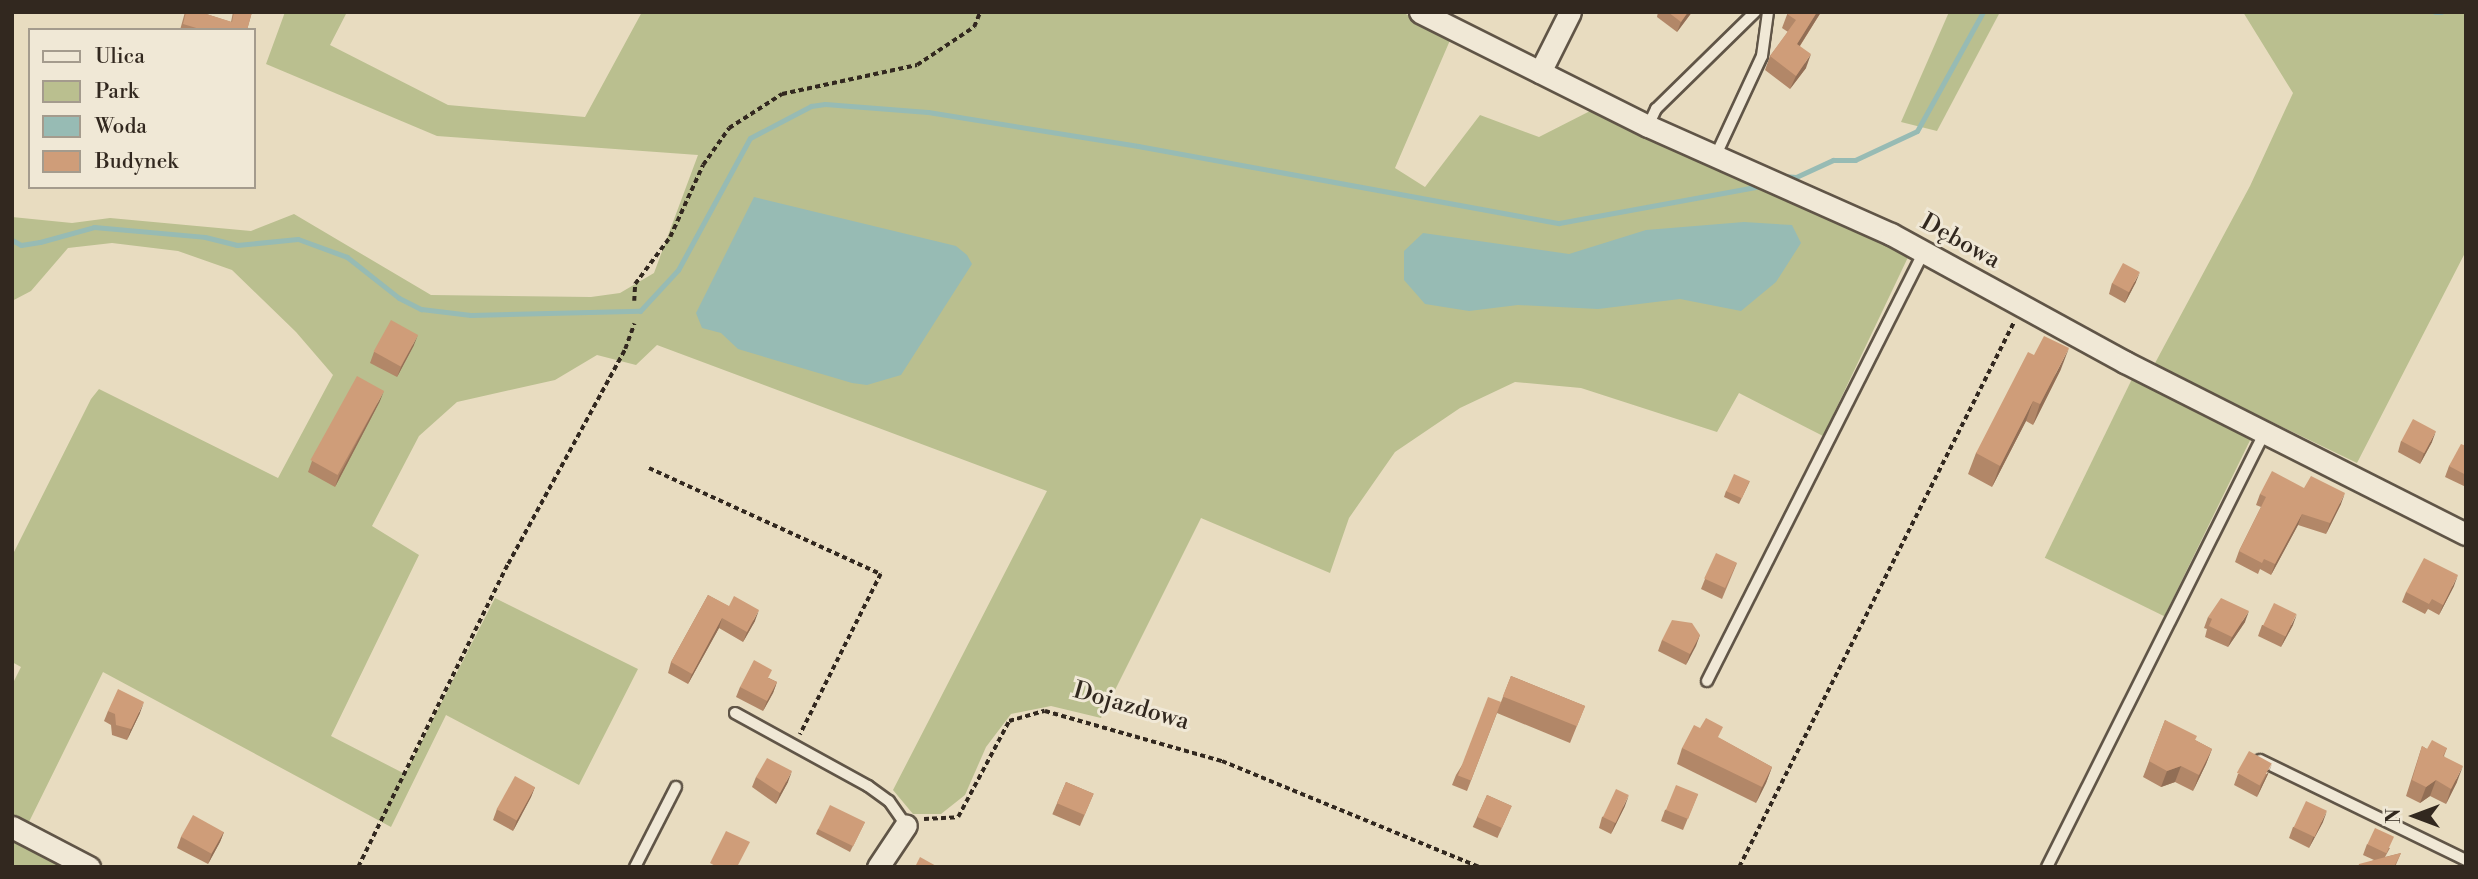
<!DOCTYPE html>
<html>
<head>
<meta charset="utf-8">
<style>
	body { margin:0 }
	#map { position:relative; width:2478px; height:879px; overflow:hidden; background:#e8dcc0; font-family:"Libre Bodoni",serif }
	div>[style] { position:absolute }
	.green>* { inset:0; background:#babf8f; transform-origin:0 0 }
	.water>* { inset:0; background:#97bbb4 }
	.stream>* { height:5px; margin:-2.5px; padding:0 2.5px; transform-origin:2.5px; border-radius:2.5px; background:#97bbb4 }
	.path>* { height:3.5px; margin-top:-1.75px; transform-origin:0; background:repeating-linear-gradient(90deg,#32281f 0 5px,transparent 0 8.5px) }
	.roads { filter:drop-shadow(2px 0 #605547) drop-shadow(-2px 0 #605547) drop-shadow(0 2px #605547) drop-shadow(0 -2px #605547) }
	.lane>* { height:10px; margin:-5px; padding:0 5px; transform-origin:5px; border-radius:5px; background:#f0e8d6 }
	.street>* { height:21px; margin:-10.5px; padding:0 10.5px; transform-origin:10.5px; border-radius:10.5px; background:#f0e8d6 }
	.wall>* { inset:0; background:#b28768; transform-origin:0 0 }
	.shaded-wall>* { inset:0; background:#916e55 }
	.building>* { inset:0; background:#cf9d79; transform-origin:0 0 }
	span { translate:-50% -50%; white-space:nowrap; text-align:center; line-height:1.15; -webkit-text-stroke:6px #f0e8d6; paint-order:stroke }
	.street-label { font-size:24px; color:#32281f }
	.frame { position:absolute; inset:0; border:14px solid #32281f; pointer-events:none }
	.legend { position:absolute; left:28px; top:28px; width:228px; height:161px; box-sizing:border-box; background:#f0e8d6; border:2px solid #a49b8d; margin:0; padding:9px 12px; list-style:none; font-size:21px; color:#32281f }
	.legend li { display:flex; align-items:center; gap:14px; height:35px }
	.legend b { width:35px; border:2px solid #a49b8d }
	.north { position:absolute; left:2380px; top:781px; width:70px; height:70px; -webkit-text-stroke:5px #f0e8d6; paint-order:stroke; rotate:270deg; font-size:19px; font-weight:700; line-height:28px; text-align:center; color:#32281f }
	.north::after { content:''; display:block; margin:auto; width:24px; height:32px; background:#32281f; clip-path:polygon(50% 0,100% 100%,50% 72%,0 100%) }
</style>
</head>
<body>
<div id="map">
	<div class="green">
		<i style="clip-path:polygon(285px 12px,347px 12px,330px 45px,448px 105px,585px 117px,642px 12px,1402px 12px,1451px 38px,1395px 168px,1425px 187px,1480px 115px,1539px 137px,1594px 109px,1910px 253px,1823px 436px,1739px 393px,1717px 432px,1581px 388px,1515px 382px,1460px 408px,1395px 452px,1349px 518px,1330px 573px,1201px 518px,1101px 718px,1051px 706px,1011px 714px,986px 747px,965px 795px,941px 814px,913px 814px,893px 790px,1047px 491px,657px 345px,636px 365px,597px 355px,555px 380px,457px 402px,419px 436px,372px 526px,419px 555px,331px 736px,405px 774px,495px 598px,638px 669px,579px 785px,446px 715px,391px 827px,103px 672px,26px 828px,12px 820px,12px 685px,21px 667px,12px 662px,12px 556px,91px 399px,99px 389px,278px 478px,333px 375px,296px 332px,232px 270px,178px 251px,112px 243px,68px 248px,31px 291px,12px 301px,12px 217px,72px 223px,110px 218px,251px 231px,294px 214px,431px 295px,591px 297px,620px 293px,654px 273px,698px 155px,437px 136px,266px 64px)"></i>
		<i style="clip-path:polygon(1949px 12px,2000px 12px,1937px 131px,1901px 122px)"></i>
		<i style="clip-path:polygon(2243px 12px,2466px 12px,2466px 251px,2357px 463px,2154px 365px,2250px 186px,2293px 93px)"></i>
		<i style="left:2132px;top:379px;width:133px;height:199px;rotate:26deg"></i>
		<i style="clip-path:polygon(14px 840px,63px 867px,12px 867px)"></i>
	</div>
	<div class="water">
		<i style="clip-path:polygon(754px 197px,956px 246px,967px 255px,972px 264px,901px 375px,867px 385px,852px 383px,738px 349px,721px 333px,702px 328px,696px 313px)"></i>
		<i style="clip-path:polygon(1744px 222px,1792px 225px,1801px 243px,1776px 282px,1741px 311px,1680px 299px,1598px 309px,1518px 305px,1469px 311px,1425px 304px,1404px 280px,1404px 251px,1423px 233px,1569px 254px,1646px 230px)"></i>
	</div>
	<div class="stream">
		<i style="left:2435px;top:12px;width:6px"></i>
		<i style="left:1783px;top:176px;width:13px;rotate:4deg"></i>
		<i style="left:1796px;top:177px;width:41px;rotate:-24.7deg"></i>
		<i style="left:1833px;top:160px;width:22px"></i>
		<i style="left:1855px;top:160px;width:68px;rotate:-25.1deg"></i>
		<i style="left:1917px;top:131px;width:136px;rotate:-61deg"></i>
		<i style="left:12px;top:240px;width:10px;rotate:29deg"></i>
		<i style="left:21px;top:245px;width:19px;rotate:-9deg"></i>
		<i style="left:40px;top:242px;width:56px;rotate:-15.5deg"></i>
		<i style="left:94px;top:227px;width:111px;rotate:5.1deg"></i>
		<i style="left:205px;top:237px;width:33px;rotate:14deg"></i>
		<i style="left:237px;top:245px;width:61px;rotate:-5.6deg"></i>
		<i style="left:298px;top:239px;width:52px;rotate:20.2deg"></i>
		<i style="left:347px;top:257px;width:66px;rotate:38.3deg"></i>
		<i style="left:399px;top:298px;width:25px;rotate:27deg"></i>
		<i style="left:421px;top:309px;width:50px;rotate:6.8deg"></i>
		<i style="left:471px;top:315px;width:169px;rotate:-1.4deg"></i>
		<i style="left:640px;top:311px;width:56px;rotate:-47.2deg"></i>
		<i style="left:678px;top:270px;width:150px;rotate:-61.4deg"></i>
		<i style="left:750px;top:138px;width:69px;rotate:-27.7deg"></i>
		<i style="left:811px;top:106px;width:14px;rotate:-8deg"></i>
		<i style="left:825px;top:104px;width:103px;rotate:4.4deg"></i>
		<i style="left:928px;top:112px;width:213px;rotate:9.2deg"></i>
		<i style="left:1138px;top:146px;width:428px;rotate:10.4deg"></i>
		<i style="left:1559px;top:223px;width:204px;rotate:-10.4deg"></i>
	</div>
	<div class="path">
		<i style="left:634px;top:301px;width:17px;rotate:-87deg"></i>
		<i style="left:635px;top:284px;width:59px;rotate:-53.3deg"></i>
		<i style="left:670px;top:237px;width:79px;rotate:-65.4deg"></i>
		<i style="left:703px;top:165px;width:45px;rotate:-54.9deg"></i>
		<i style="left:729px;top:128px;width:63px;rotate:-32.7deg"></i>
		<i style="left:782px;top:94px;width:138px;rotate:-12.1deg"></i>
		<i style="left:917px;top:65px;width:69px;rotate:-33.7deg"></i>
		<i style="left:974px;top:27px;width:16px;rotate:-68deg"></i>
		<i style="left:649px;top:468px;width:255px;rotate:24.6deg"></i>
		<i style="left:881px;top:574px;width:180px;rotate:116.7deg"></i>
		<i style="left:924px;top:819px;width:34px;rotate:-3deg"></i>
		<i style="left:958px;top:817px;width:109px;rotate:-62deg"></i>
		<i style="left:1009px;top:721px;width:37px;rotate:-16deg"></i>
		<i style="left:1045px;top:711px;width:184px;rotate:15.8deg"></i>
		<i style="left:1222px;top:761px;width:278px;rotate:22.4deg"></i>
		<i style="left:358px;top:867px;width:338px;rotate:-63.7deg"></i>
		<i style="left:508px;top:564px;width:245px;rotate:-61.4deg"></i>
		<i style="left:625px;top:349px;width:27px;rotate:-70deg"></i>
		<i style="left:1739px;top:867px;width:610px;rotate:-63.23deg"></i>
	</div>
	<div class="roads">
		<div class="lane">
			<i style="left:1648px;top:126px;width:19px;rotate:-65deg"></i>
			<i style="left:1656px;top:109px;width:139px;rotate:-44.4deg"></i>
			<i style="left:1716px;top:155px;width:109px;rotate:-65.1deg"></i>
			<i style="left:1762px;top:56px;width:44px;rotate:-82.2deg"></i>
			<i style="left:1707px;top:681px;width:481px;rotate:-63.2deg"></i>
			<i style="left:735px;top:713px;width:152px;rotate:28.8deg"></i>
			<i style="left:868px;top:786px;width:26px;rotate:36deg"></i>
			<i style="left:889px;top:801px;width:29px;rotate:55deg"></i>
			<i style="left:2260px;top:760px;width:229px;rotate:25.9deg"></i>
			<i style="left:635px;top:867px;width:90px;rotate:-62.9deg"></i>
			<i style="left:2047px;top:867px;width:484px;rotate:-63.4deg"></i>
		</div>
		<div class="street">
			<i style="left:1420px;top:12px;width:255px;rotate:26.6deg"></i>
			<i style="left:1648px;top:126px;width:266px;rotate:24deg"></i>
			<i style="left:1891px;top:234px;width:267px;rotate:28.7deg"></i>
			<i style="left:2125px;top:362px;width:382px;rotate:26.8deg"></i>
			<i style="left:1540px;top:72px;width:67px;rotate:-63.4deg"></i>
			<i style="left:12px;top:827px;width:87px;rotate:27.5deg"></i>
			<i style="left:878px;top:867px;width:50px;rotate:-56.3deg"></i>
		</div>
	</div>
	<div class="wall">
		<i style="clip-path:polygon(185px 12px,200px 12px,231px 22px,233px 12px,252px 12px,247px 30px,180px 30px)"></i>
		<i style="clip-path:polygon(1658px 12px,1692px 12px,1677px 32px,1657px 17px)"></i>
		<i style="clip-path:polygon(1788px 12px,1821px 12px,1800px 46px,1806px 68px,1790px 89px,1765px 70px,1770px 56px,1788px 32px,1782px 28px)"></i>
		<i style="clip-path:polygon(2136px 282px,2125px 303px,2109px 294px,2112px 283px)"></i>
		<i style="clip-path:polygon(414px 345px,397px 377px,370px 363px,374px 352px)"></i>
		<i style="clip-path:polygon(2061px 369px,2033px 425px,2026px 421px,1992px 487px,1968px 474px,1976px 453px)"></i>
		<i style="clip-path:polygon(380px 401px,335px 487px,308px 472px,312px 461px)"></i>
		<i style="clip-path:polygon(2401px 441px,2432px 442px,2420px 464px,2398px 452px)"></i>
		<i style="clip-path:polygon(2466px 446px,2466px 487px,2445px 477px,2449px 466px)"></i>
		<i style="clip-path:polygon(1750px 481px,1739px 504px,1724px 497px,1726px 491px)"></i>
		<i style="clip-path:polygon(2304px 488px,2341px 504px,2326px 534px,2298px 525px,2271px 575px,2260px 569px,2258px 574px,2235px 562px,2239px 551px,2261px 507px,2256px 505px,2260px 494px)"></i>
		<i style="clip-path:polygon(1737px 563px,1722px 599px,1701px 589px,1705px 579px)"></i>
		<i style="clip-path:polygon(2454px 586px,2439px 615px,2428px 609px,2425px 614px,2402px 602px,2406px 592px)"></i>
		<i style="clip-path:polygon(708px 595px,755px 621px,743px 642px,719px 628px,688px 684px,668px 673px,671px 662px)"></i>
		<i style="clip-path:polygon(2208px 617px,2245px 622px,2228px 647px,2205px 637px,2207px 629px,2204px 628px)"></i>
		<i style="clip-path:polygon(2262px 625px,2293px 625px,2281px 647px,2258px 636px)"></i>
		<i style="clip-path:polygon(1700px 635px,1686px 665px,1658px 651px,1662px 640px)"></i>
		<i style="clip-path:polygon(1511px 676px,1585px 706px,1570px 743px,1497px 713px,1467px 791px,1452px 785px,1456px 775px,1501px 702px)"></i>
		<i style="clip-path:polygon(769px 678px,777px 682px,773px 693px,763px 711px,736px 697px,740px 687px)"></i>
		<i style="clip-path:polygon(108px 711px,140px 713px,127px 740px,112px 735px,111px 725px,104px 721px)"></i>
		<i style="clip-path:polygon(2165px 720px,2195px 740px,2212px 749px,2206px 764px,2193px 791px,2175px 782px,2161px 787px,2143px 777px)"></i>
		<i style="clip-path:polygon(1719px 738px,1772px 767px,1766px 783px,1756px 803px,1677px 764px,1682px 748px)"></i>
		<i style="clip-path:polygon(2422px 746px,2427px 749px,2447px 748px,2444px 756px,2457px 782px,2446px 804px,2430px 796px,2420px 803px,2406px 796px)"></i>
		<i style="clip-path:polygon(2238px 774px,2268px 774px,2257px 797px,2234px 785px)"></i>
		<i style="clip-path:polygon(756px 777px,788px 782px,776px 804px,752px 787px)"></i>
		<i style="left:1066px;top:782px;width:30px;height:35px;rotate:23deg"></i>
		<i style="clip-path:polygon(535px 787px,531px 797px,513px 831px,493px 820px,497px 809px)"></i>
		<i style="clip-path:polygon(1698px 794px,1683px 830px,1661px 821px,1665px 810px)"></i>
		<i style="left:1487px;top:795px;width:27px;height:35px;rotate:24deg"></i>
		<i style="clip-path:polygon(1625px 806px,1611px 834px,1599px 828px,1602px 817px)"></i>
		<i style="clip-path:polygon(865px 822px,850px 852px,816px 834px,818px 829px)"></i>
		<i style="clip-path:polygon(2323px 822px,2309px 848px,2289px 838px,2293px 827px)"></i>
		<i style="clip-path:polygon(224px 832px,220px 842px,208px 864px,177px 848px,181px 837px)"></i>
		<i style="clip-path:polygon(2367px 844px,2390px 848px,2385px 857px,2401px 853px,2395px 867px,2358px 867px,2374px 860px,2363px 855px)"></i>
	</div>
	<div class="shaded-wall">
		<i style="clip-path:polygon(1688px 12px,1692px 12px,1677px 32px,1681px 22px)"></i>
		<i style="clip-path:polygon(1817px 12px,1821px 12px,1792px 58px,1797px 44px)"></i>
		<i style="clip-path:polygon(1811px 54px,1806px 68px,1790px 89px,1796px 76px)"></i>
		<i style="clip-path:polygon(2140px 272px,2136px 282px,2125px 303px,2129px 292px)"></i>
		<i style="clip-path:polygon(418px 335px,414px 345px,397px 377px,401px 367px)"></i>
		<i style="clip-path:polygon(2069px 348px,2061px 369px,2033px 425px,2040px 404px)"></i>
		<i style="clip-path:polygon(384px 391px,380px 401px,335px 487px,339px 476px)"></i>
		<i style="clip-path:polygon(2033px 401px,2026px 421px,1992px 487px,2000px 466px)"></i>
		<i style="clip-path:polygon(2436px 431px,2432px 442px,2420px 464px,2424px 453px)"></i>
		<i style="clip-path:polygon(2345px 493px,2341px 504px,2326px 534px,2330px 523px)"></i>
		<i style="clip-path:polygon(2302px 514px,2298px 525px,2271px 575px,2275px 564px)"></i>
		<i style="clip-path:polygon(2458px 575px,2454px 586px,2439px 615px,2443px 605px)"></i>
		<i style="clip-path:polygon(759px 610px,755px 621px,743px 642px,747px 632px)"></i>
		<i style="clip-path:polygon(2249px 611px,2245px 622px,2228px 647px,2232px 637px)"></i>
		<i style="clip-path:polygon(2297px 614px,2293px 625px,2281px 647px,2285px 637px)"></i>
		<i style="clip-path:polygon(722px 618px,719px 628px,688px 684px,692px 674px)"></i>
		<i style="clip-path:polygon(1700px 635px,1696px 646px,1686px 665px,1690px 654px)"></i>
		<i style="clip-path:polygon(777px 682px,773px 693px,763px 711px,767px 701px)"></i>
		<i style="clip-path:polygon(144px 702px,140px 713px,127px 740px,131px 729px)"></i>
		<i style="clip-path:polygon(2212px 749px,2206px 764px,2193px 791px,2199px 775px)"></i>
		<i style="clip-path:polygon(2272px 764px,2268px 774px,2257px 797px,2261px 786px)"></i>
		<i style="clip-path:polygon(2181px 766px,2175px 782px,2161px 787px,2167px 771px)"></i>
		<i style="clip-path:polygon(2463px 766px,2457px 782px,2446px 804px,2451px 789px)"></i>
		<i style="clip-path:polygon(1772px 767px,1766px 783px,1756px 803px,1762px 787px)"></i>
		<i style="clip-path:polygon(792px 771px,788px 782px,776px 804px,780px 793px)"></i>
		<i style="clip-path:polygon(2436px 780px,2430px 796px,2420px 803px,2426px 787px)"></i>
		<i style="clip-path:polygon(535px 787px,531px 797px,513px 831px,517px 820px)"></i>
		<i style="clip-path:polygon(1629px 795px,1625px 806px,1611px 834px,1615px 823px)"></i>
		<i style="clip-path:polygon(2327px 811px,2323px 822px,2309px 848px,2313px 838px)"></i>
		<i style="clip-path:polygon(224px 832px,220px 842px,208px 864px,212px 853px)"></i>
	</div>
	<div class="building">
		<i style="clip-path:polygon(186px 12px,200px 12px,232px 22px,234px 12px,252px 12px,247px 30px,203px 30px,183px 24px)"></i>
		<i style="clip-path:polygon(1668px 12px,1688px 12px,1681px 22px)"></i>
		<i style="clip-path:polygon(1788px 12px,1817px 12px,1797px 44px,1811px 54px,1796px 76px,1770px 56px,1796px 20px,1787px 14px)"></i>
		<i style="left:2123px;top:263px;width:19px;height:23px;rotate:28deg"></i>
		<i style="left:391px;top:320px;width:31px;height:36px;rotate:29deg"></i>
		<i style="clip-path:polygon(2044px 336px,2069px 348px,2040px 404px,2033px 401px,2000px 466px,1976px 453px,2028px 352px,2034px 355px)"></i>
		<i style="left:357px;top:376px;width:31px;height:96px;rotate:29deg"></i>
		<i style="left:2413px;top:419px;width:26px;height:25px;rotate:28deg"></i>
		<i style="clip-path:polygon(2461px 444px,2466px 446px,2466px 475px,2449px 466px)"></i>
		<i style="clip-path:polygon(2272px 471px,2304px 488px,2311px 476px,2345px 493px,2330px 523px,2302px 514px,2275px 564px,2264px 559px,2262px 563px,2239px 551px,2266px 497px,2260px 494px)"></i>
		<i style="left:1734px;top:474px;width:17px;height:19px;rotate:24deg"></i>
		<i style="left:1716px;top:553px;width:23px;height:28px;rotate:25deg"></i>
		<i style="clip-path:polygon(2424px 558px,2458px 575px,2443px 605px,2432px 599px,2429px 604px,2406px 592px)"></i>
		<i style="clip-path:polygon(708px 595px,729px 606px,727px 610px,734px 596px,759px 610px,747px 632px,722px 618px,692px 674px,671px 662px)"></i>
		<i style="clip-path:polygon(2221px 598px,2249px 611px,2232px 637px,2209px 626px,2212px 619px,2208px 617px)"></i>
		<i style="left:2274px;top:603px;width:25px;height:25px;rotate:26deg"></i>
		<i style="clip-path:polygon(1672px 620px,1692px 623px,1700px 635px,1690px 654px,1662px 640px)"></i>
		<i style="clip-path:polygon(754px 660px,772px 670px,768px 678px,777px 682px,767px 701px,740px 687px)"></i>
		<i style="left:1511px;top:676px;width:80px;height:22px;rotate:22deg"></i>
		<i style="clip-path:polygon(118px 689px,144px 702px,131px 729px,116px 725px,115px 714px,108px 711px)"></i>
		<i style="left:1488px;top:697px;width:14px;height:84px;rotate:21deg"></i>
		<i style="clip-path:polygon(1706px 718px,1723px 727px,1718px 737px,1772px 767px,1762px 787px,1682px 748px,1694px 725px,1700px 728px)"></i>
		<i style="clip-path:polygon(2165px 720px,2197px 736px,2195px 740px,2212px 749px,2199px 775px,2181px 766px,2167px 771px,2149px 761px)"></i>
		<i style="clip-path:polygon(2432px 740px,2447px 748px,2443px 756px,2463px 766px,2451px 789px,2436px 780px,2426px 787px,2412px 780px,2422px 746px,2427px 749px)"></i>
		<i style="left:2249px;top:751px;width:26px;height:25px;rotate:29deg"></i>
		<i style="clip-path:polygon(767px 758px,792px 771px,780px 793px,756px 777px)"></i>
		<i style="left:515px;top:776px;width:23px;height:38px;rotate:29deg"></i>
		<i style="left:1066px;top:782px;width:30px;height:23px;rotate:23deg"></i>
		<i style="left:1676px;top:785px;width:24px;height:27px;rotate:22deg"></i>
		<i style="left:1616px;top:789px;width:14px;height:31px;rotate:25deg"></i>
		<i style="left:1487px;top:795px;width:27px;height:24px;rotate:24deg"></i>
		<i style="left:2306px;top:801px;width:23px;height:29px;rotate:25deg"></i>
		<i style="left:830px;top:805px;width:39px;height:27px;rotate:26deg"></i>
		<i style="left:193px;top:815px;width:35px;height:25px;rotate:29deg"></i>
		<i style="left:2375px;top:828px;width:21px;height:18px;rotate:25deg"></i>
		<i style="clip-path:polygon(726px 831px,750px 842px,737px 867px,717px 867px,710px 863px)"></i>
		<i style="clip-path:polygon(2401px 853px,2394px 867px,2358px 867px,2359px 864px)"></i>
		<i style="clip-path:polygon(920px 857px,938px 867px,915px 867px)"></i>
	</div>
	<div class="street-label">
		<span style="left:1960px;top:242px;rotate:29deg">Dębowa</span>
		<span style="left:1131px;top:707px;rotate:16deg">Dojazdowa</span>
	</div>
	<div class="frame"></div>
	<ul class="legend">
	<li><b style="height:9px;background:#f0e8d6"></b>Ulica</li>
	<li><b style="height:19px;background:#babf8f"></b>Park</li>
	<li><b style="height:19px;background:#97bbb4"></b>Woda</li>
	<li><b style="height:19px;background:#cf9d79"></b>Budynek</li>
	</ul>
	<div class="north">N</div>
</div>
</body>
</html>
